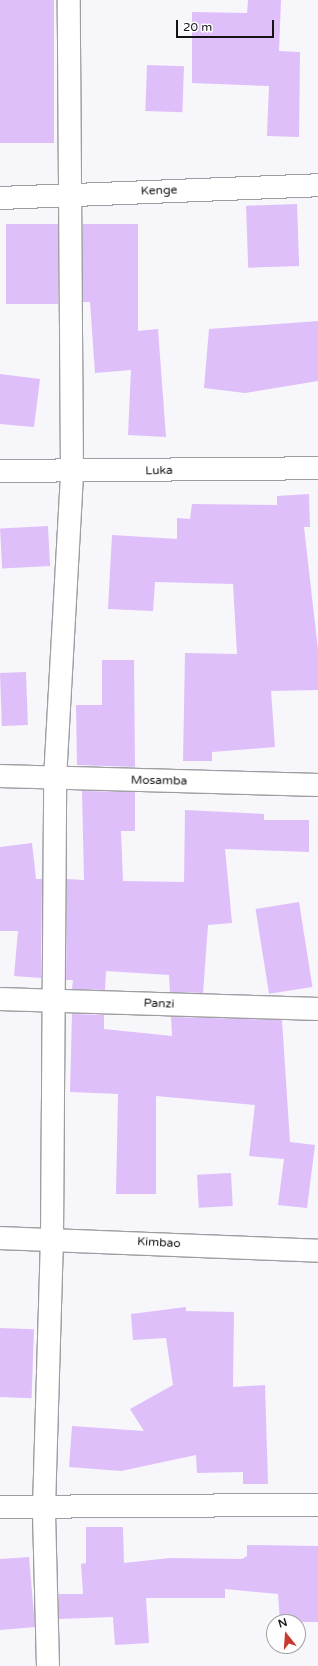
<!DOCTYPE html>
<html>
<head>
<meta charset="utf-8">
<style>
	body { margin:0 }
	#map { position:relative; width:318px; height:1666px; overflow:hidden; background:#f7f6fb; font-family:"Varela Round",sans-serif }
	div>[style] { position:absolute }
	.building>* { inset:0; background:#dfbff9; transform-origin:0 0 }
	.roads { filter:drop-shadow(1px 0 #9e9ea2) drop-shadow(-1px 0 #9e9ea2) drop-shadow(0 1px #9e9ea2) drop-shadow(0 -1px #9e9ea2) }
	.street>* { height:22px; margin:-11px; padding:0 11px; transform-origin:11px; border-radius:11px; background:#fff }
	span { translate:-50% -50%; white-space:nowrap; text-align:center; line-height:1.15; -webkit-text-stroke:4px #fff; paint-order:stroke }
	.street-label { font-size:12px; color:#141416 }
	.north { position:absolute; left:266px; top:1614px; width:40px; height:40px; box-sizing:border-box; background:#fff; border:1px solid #a1a1a2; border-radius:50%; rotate:343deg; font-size:11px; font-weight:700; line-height:16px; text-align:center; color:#141416 }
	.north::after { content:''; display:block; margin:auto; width:14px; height:18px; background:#c83a2f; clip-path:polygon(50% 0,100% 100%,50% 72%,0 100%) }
	.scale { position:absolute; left:176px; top:20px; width:98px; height:18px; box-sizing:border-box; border:2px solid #141416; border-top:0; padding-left:5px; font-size:12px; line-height:14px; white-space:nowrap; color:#141416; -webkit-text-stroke:3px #fff; paint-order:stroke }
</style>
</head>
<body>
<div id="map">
	<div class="building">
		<i style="left:0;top:0;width:54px;height:143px"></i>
		<i style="clip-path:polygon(248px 0,281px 0,279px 51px,300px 52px,299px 137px,267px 136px,269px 86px,192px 83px,192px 12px,247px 13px)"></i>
		<i style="left:147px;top:65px;width:37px;height:46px;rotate:2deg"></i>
		<i style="left:297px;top:204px;width:62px;height:51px;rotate:88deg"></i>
		<i style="left:6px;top:224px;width:52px;height:80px"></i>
		<i style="clip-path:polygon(83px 224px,138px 224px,138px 331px,158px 329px,166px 437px,128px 435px,131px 370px,95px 373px,90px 302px,83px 302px)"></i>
		<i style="clip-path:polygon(318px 321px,318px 381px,245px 393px,204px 388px,209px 329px)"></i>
		<i style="clip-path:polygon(0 374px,40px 379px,34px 427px,0 424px)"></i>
		<i style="clip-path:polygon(309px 494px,310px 527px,304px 527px,318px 650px,318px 690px,271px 691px,275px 747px,212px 752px,212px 761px,183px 761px,185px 653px,237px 654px,233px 584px,155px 582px,153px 611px,108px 609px,112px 535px,177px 539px,177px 518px,190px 519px,192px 504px,277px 505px,277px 496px)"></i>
		<i style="left:48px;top:526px;width:40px;height:48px;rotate:87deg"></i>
		<i style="clip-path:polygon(102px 660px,134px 660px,135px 767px,77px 765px,76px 705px,102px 705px)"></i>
		<i style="left:26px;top:672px;width:53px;height:26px;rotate:88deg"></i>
		<i style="clip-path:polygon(82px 791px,135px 792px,135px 831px,121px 831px,123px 881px,184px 882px,185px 810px,264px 814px,264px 820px,309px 820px,309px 852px,225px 849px,232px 923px,208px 925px,203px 993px,170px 992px,169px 975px,106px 971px,105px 990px,72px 989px,73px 980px,66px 980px,67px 879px,84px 880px)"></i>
		<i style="clip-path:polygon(32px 843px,36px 879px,42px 879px,41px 978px,14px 976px,18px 931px,0 931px,0 847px)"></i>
		<i style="left:299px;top:902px;width:86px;height:44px;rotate:81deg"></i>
		<i style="clip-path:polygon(72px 1014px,104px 1015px,104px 1029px,172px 1036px,171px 1017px,282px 1020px,290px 1142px,315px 1145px,307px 1208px,278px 1205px,284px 1159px,249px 1156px,255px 1105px,156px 1096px,156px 1194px,116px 1194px,118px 1094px,70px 1092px)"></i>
		<i style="left:231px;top:1173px;width:33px;height:34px;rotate:87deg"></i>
		<i style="clip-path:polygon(186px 1307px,186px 1311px,234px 1312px,233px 1387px,265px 1385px,268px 1484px,243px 1484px,243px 1472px,197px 1473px,196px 1455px,121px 1471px,69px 1467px,72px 1426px,144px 1431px,130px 1409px,173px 1385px,166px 1338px,133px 1340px,131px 1314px)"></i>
		<i style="left:0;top:1328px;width:34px;height:69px;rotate:2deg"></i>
		<i style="clip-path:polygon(86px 1527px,123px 1527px,124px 1563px,170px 1558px,242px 1559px,247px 1556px,247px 1545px,318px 1546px,318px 1622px,280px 1622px,278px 1594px,225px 1589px,225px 1598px,146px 1598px,149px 1643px,115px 1645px,113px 1617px,59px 1619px,59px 1594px,83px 1594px,81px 1564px,86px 1563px)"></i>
		<i style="clip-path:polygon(29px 1557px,35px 1627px,0 1630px,0 1559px)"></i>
	</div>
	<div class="roads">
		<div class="street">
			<i style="left:0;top:198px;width:318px;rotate:-2.3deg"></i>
			<i style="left:0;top:471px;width:318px;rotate:-0.5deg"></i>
			<i style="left:0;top:776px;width:318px;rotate:1.6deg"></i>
			<i style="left:0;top:999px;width:318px;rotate:1.8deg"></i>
			<i style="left:0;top:1238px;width:318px;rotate:2.3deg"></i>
			<i style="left:0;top:1507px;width:318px;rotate:-0.4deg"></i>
			<i style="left:48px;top:1666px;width:158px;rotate:-91.5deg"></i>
			<i style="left:44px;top:1508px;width:270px;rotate:-88.3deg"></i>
			<i style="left:52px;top:1238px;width:459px;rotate:-89.6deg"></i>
			<i style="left:55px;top:779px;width:307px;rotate:-86.8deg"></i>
			<i style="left:72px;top:472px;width:472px;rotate:-90.4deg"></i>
		</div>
	</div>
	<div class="street-label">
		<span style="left:159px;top:191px;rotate:-2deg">Kenge</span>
		<span style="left:159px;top:471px;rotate:-1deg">Luka</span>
		<span style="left:159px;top:781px;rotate:1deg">Mosamba</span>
		<span style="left:159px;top:1004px;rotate:2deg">Panzi</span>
		<span style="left:159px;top:1243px;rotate:3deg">Kimbao</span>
	</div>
	<div class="north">N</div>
	<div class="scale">20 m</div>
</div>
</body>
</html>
